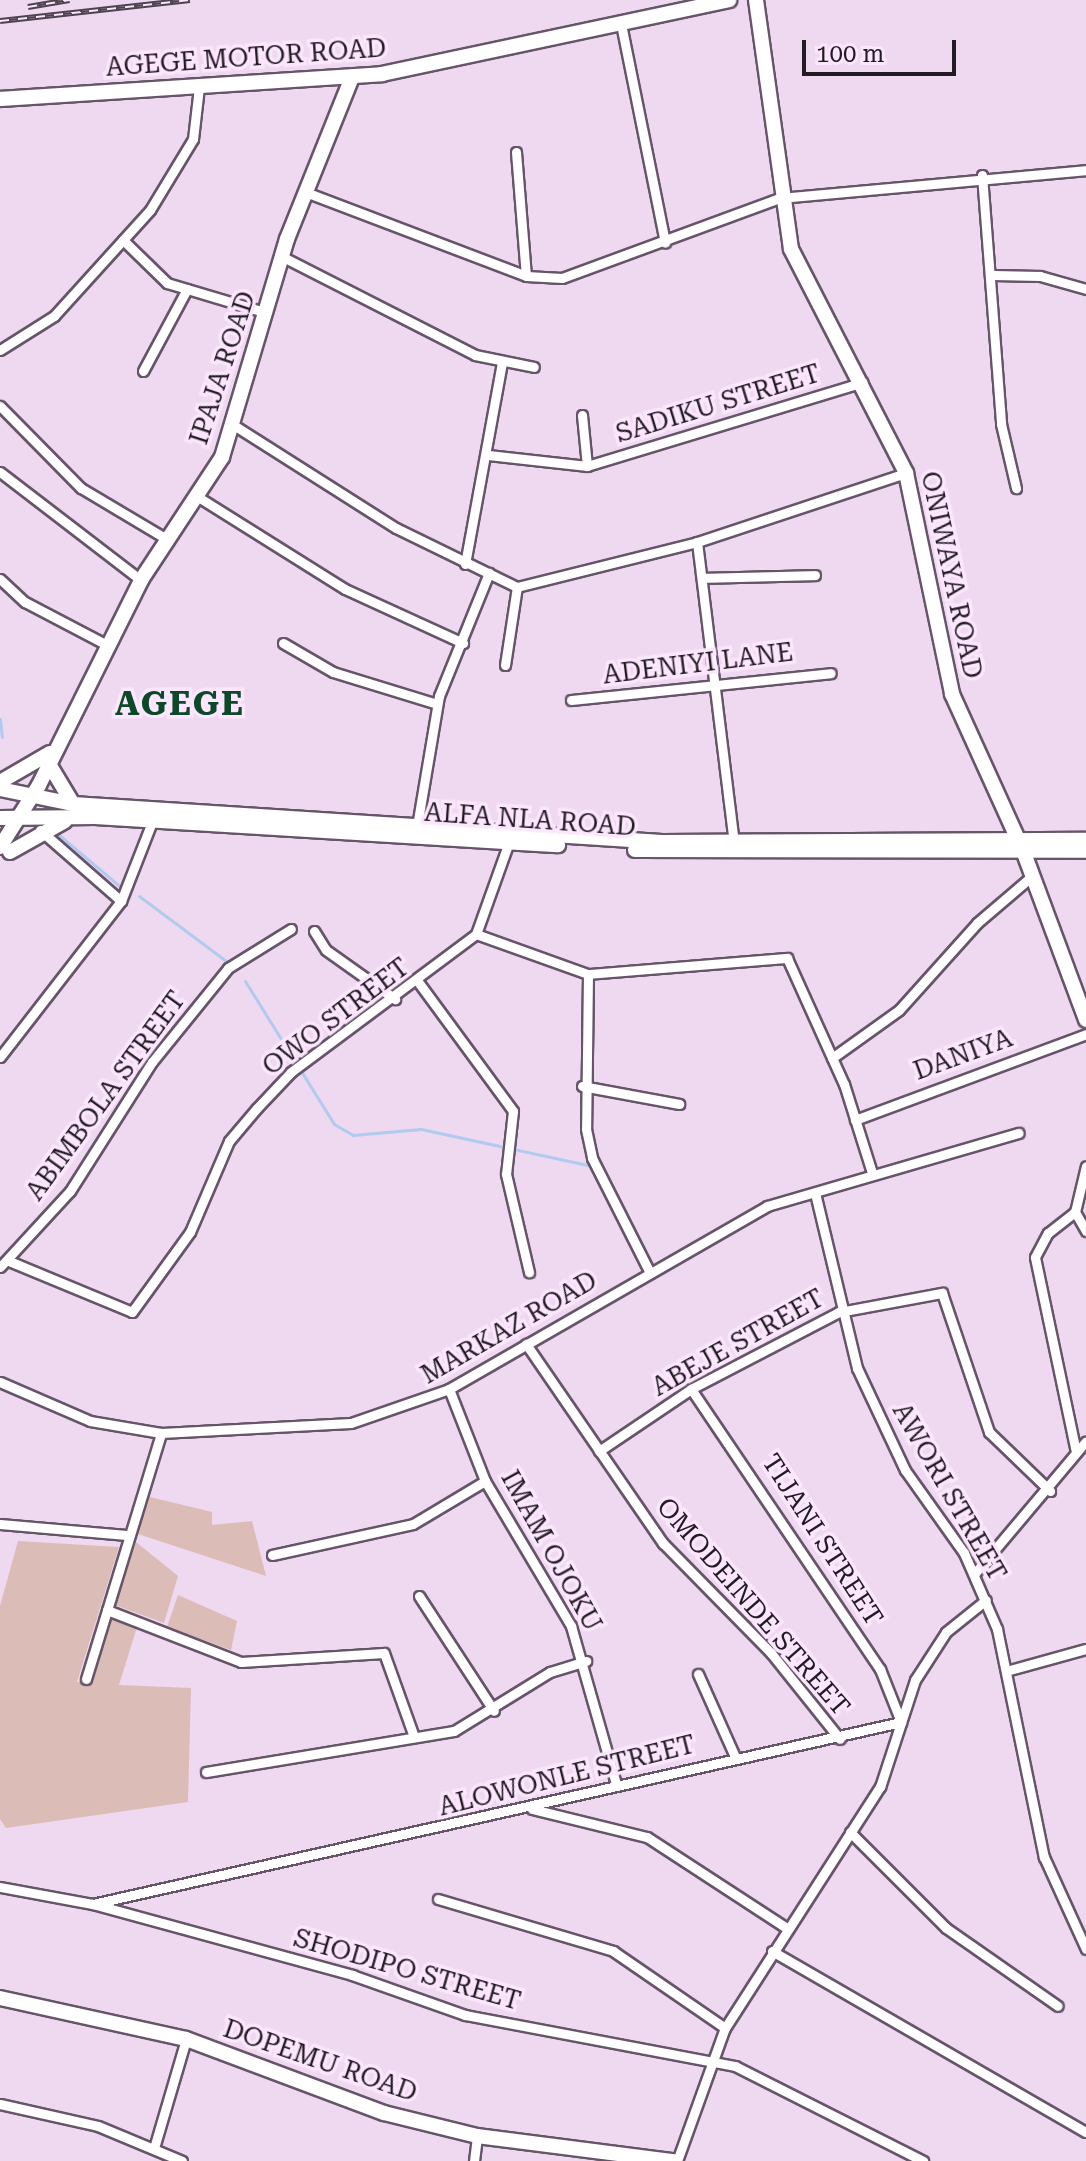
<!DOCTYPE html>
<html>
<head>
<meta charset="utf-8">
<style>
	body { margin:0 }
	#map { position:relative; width:1086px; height:2161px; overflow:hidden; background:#eed9f0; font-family:"Roboto Serif",serif }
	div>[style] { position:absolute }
	.green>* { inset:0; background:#dcbcb6 }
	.stream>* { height:3px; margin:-1.5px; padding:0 1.5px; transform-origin:1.5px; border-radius:1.5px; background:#b0cbef }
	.roads { filter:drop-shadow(2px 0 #665569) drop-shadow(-2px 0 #665569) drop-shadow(0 2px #665569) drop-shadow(0 -2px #665569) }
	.street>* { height:9px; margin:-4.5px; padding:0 4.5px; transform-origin:4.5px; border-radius:4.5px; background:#fff }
	.secondary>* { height:14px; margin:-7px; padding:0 7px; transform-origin:7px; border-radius:7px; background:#fff }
	.rail>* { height:6px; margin-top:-3px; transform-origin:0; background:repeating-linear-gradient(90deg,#fbe6fd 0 9px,#4c434e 0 18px); box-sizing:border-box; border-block:2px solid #4c434e }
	span { translate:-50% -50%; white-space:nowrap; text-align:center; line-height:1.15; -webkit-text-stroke:7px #fbe6fd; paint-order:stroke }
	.street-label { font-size:26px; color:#221b23 }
	.district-label { font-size:34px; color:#0d4829; font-weight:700; letter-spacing:2px }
	.scale { position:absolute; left:802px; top:40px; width:154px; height:36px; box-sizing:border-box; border:4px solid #221b23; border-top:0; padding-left:10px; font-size:24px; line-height:28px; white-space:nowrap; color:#221b23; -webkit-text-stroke:6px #fbe6fd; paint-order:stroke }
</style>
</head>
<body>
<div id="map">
	<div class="green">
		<i style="clip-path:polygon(150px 1497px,212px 1512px,212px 1525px,252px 1521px,266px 1576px,135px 1533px)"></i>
		<i style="clip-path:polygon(18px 1541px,119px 1547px,77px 1682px,91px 1681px,111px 1616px,137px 1627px,119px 1685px,191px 1688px,188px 1802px,6px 1828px,0 1819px,0 1606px)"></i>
		<i style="clip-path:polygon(136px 1542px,178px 1576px,164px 1623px,115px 1605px)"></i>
		<i style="clip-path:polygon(178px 1595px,237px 1621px,231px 1650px,167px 1627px)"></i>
	</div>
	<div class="stream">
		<i style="left:0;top:719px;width:18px;rotate:84deg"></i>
		<i style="left:59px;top:835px;width:84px;rotate:40.2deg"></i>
		<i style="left:139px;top:896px;width:112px;rotate:36.7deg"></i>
		<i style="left:245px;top:981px;width:168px;rotate:58.1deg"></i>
		<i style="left:334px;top:1124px;width:22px;rotate:30deg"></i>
		<i style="left:353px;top:1135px;width:68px;rotate:-5deg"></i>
		<i style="left:421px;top:1129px;width:175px;rotate:12.2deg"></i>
	</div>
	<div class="roads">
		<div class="street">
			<i style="left:621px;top:24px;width:223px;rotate:78.6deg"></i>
			<i style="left:516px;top:152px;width:124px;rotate:85.4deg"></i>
			<i style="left:982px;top:175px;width:250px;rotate:85.6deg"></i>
			<i style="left:1001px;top:424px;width:66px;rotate:76.8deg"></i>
			<i style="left:308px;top:193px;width:233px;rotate:20.8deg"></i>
			<i style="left:526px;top:276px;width:36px;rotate:3deg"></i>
			<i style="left:562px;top:278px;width:231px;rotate:-20.2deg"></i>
			<i style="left:779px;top:198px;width:308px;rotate:-5.2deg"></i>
			<i style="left:123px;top:240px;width:62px;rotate:44.3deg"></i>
			<i style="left:167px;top:283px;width:101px;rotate:16.6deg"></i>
			<i style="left:285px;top:258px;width:213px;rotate:27deg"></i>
			<i style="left:475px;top:355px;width:60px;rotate:11.5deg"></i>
			<i style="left:993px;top:275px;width:47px;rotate:1.2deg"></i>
			<i style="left:1040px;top:276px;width:48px;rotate:15.8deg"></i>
			<i style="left:0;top:350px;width:64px;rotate:-32.2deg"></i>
			<i style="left:54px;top:316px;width:143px;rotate:-47.8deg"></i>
			<i style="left:150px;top:210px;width:83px;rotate:-58.8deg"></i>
			<i style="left:193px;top:139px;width:52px;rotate:-83.4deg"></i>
			<i style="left:143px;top:371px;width:93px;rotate:-61.8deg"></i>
			<i style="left:0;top:406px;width:115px;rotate:45.4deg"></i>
			<i style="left:81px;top:488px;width:98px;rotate:30.8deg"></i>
			<i style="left:582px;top:415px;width:51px;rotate:84.4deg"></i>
			<i style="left:232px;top:424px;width:194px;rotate:32.4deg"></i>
			<i style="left:396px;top:528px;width:135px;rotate:26deg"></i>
			<i style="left:517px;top:587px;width:186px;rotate:-14deg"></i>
			<i style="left:697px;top:542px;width:220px;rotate:-18.3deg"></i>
			<i style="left:488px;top:455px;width:100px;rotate:6.3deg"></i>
			<i style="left:587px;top:466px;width:288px;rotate:-16.9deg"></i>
			<i style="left:0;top:472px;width:178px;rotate:37.5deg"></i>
			<i style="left:195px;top:495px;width:177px;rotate:32.1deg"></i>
			<i style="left:345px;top:589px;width:130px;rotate:24.6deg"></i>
			<i style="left:697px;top:542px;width:304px;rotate:83deg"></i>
			<i style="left:465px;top:564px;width:204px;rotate:-79.6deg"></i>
			<i style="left:703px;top:578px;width:112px;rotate:-1.5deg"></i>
			<i style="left:0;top:579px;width:34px;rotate:43deg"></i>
			<i style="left:25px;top:602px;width:90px;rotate:27.7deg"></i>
			<i style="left:283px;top:643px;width:58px;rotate:30.1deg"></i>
			<i style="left:333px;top:672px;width:109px;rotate:17.1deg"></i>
			<i style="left:505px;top:665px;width:79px;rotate:-81.3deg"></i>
			<i style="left:571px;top:700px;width:261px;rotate:-5.9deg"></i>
			<i style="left:417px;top:826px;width:132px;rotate:-80.4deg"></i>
			<i style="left:439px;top:696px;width:133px;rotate:-67.9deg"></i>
			<i style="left:40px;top:830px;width:108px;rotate:41.2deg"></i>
			<i style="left:314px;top:931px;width:22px;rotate:58deg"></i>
			<i style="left:326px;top:950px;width:85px;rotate:35.4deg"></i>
			<i style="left:476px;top:934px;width:119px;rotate:19.7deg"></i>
			<i style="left:588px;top:974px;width:200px;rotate:-4.6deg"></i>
			<i style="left:787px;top:958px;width:138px;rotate:65.7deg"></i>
			<i style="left:844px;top:1084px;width:93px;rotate:72.5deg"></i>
			<i style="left:588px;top:974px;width:155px;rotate:90.7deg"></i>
			<i style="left:586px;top:1129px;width:30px;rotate:78deg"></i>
			<i style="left:592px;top:1158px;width:129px;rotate:63.2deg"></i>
			<i style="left:419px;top:983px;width:159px;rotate:53.7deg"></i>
			<i style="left:513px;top:1111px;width:63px;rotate:96.3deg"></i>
			<i style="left:506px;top:1174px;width:101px;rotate:76.8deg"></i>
			<i style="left:0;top:1057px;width:197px;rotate:-52.2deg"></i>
			<i style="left:121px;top:901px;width:90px;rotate:-68.6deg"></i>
			<i style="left:832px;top:1058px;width:82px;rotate:-35.6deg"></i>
			<i style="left:899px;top:1010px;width:117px;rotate:-48.1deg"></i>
			<i style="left:977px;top:923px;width:72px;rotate:-40.5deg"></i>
			<i style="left:582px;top:1086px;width:99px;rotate:10.5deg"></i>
			<i style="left:855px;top:1120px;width:246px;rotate:-20.4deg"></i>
			<i style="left:815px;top:1193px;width:180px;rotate:76.5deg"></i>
			<i style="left:857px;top:1368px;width:113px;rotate:64.8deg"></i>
			<i style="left:905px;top:1470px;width:102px;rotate:54.6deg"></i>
			<i style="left:964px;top:1553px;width:83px;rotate:66.5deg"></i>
			<i style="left:997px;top:1629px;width:233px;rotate:78.4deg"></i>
			<i style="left:1044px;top:1857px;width:101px;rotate:65.5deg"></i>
			<i style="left:1075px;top:1212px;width:22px;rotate:60deg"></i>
			<i style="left:9px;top:1261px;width:133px;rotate:22.5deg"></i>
			<i style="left:132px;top:1312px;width:99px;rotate:-54.1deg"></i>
			<i style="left:190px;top:1232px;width:99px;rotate:-66.8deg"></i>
			<i style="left:229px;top:1141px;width:43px;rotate:-49.7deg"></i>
			<i style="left:257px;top:1108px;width:50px;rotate:-46.6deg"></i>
			<i style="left:291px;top:1072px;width:231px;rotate:-36.7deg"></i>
			<i style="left:476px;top:934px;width:101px;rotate:-70.3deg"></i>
			<i style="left:0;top:1267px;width:103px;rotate:-47.4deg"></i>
			<i style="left:70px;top:1191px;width:153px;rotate:-57.6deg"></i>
			<i style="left:152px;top:1062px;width:121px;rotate:-51deg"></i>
			<i style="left:228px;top:968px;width:74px;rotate:-31.8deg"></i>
			<i style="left:526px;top:1344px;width:242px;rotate:55.5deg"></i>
			<i style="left:663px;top:1543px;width:154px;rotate:45.5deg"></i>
			<i style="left:771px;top:1653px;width:110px;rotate:51.3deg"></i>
			<i style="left:0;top:1382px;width:98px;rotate:23.4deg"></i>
			<i style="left:90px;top:1421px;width:72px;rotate:9.6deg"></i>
			<i style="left:161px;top:1433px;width:190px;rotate:-3deg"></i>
			<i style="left:351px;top:1423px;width:104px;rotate:-19.1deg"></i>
			<i style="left:449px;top:1389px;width:367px;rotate:-29.9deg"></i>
			<i style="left:767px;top:1206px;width:262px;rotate:-16.2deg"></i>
			<i style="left:449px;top:1389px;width:99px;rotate:68.6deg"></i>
			<i style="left:485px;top:1481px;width:169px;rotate:59.3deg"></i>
			<i style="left:571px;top:1626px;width:164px;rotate:74.1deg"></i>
			<i style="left:691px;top:1389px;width:338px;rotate:56deg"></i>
			<i style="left:880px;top:1669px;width:57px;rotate:68.4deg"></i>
			<i style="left:599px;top:1451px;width:111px;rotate:-34deg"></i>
			<i style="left:691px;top:1389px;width:167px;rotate:-27.5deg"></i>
			<i style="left:839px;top:1312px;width:105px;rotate:-10.5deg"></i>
			<i style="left:942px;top:1293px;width:147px;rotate:71.3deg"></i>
			<i style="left:989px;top:1432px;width:85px;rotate:44deg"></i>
			<i style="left:1076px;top:1452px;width:199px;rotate:-101.9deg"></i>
			<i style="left:1035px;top:1257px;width:27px;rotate:-62deg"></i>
			<i style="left:1048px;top:1233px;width:34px;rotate:-38deg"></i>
			<i style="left:1075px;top:1212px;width:47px;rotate:-76.6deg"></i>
			<i style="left:0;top:1524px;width:127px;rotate:5deg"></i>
			<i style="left:272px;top:1555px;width:144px;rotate:-12.4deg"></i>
			<i style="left:413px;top:1524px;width:84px;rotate:-30.8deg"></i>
			<i style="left:975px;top:1573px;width:172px;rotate:-49.9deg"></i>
			<i style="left:419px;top:1596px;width:137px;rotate:56.9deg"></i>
			<i style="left:107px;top:1610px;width:144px;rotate:21.2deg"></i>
			<i style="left:241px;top:1662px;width:143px;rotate:-3.6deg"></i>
			<i style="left:384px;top:1653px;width:89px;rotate:70.3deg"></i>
			<i style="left:1006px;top:1671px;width:83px;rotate:-15.4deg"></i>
			<i style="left:698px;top:1674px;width:93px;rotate:65.9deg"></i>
			<i style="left:86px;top:1679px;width:257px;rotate:-73deg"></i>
			<i style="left:206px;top:1772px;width:251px;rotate:-9.4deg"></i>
			<i style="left:454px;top:1731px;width:113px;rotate:-31.6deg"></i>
			<i style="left:550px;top:1672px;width:38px;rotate:-17deg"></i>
			<i style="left:532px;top:1809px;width:118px;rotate:13.7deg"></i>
			<i style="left:647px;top:1837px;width:165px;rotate:33.1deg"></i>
			<i style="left:850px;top:1832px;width:136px;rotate:45deg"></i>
			<i style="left:946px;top:1928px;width:136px;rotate:34.9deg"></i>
			<i style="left:0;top:1887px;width:95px;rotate:10.4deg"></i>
			<i style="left:93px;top:1904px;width:269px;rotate:15.3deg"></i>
			<i style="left:352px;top:1975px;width:120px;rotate:19.5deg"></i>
			<i style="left:465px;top:2015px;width:275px;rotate:10.7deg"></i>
			<i style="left:735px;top:2066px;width:211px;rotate:26.8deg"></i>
			<i style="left:438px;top:1899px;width:183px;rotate:16.5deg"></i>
			<i style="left:613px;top:1951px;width:136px;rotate:34.5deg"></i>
			<i style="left:97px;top:1903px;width:824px;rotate:-12.69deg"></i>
			<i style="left:772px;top:1951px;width:362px;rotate:30deg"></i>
			<i style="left:0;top:2104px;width:100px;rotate:12.7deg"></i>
			<i style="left:98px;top:2126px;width:91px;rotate:22.6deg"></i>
			<i style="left:154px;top:2148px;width:114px;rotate:-73.6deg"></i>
			<i style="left:474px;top:2161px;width:25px;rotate:-83deg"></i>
			<i style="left:677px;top:2161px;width:141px;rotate:-70.2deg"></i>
			<i style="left:725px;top:2028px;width:287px;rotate:-57.3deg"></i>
			<i style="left:880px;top:1787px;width:113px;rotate:-71.9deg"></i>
			<i style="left:915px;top:1680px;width:57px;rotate:-57.1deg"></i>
			<i style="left:946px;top:1632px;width:51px;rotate:-38.7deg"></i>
		</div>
		<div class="secondary">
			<i style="left:756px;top:0;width:251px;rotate:82deg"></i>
			<i style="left:791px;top:249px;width:252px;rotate:62.8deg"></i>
			<i style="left:906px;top:473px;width:226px;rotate:78.2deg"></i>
			<i style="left:952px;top:694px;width:175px;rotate:65.6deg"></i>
			<i style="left:1024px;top:853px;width:178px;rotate:69.6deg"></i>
			<i style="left:0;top:99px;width:383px;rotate:-3.7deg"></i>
			<i style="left:382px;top:74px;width:355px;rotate:-12deg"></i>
			<i style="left:49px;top:764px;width:47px;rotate:59deg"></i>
			<i style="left:0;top:782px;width:58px;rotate:-30.1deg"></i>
			<i style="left:0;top:789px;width:75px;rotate:11.6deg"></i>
			<i style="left:73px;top:804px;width:590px;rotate:3.69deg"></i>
			<i style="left:662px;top:842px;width:424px;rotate:-0.3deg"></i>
			<i style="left:0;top:818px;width:95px;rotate:-0.6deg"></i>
			<i style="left:95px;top:817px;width:464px;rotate:3.5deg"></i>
			<i style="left:0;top:847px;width:73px;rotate:-57.8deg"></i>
			<i style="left:39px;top:785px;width:229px;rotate:-63.5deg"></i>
			<i style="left:141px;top:580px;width:147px;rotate:-56.6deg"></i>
			<i style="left:222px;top:457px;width:227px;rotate:-73.4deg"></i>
			<i style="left:287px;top:239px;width:175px;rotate:-68.1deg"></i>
			<i style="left:635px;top:850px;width:451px;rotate:0.1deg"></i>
			<i style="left:10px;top:852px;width:63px;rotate:-29.4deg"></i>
			<i style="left:0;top:1998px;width:190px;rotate:12.4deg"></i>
			<i style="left:186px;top:2039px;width:211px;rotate:20.5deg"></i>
			<i style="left:384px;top:2113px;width:96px;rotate:13.9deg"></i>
			<i style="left:477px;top:2136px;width:198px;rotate:7.3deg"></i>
		</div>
	</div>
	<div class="rail">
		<i style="left:28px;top:7px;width:42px;rotate:-9.7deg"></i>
		<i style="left:0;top:21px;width:191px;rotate:-6.3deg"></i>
	</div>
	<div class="street-label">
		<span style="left:246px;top:58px;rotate:-4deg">AGEGE MOTOR ROAD</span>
		<span style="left:223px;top:368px;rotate:-72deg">IPAJA ROAD</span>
		<span style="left:718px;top:404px;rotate:-17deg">SADIKU STREET</span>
		<span style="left:951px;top:575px;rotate:78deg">ONIWAYA ROAD</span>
		<span style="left:698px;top:664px;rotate:-7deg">ADENIYI LANE</span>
		<span style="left:530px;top:820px;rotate:4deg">ALFA NLA ROAD</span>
		<span style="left:336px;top:1017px;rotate:-37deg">OWO STREET</span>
		<span style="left:963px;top:1055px;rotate:-20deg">DANIYA</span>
		<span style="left:106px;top:1096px;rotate:-54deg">ABIMBOLA STREET</span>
		<span style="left:509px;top:1328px;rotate:-30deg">MARKAZ ROAD</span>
		<span style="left:738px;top:1343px;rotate:-29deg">ABEJE STREET</span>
		<span style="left:949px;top:1492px;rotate:60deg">AWORI STREET</span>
		<span style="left:822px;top:1540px;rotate:57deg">TIJANI STREET</span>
		<span style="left:551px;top:1551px;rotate:61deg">IMAM OJOKU</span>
		<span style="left:753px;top:1607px;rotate:49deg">OMODEINDE STREET</span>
		<span style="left:567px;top:1776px;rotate:-14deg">ALOWONLE STREET</span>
		<span style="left:407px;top:1970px;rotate:16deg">SHODIPO STREET</span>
		<span style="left:320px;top:2061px;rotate:19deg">DOPEMU ROAD</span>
	</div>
	<div class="district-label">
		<span style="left:180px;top:704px">AGEGE</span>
	</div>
	<div class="scale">100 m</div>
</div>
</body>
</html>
